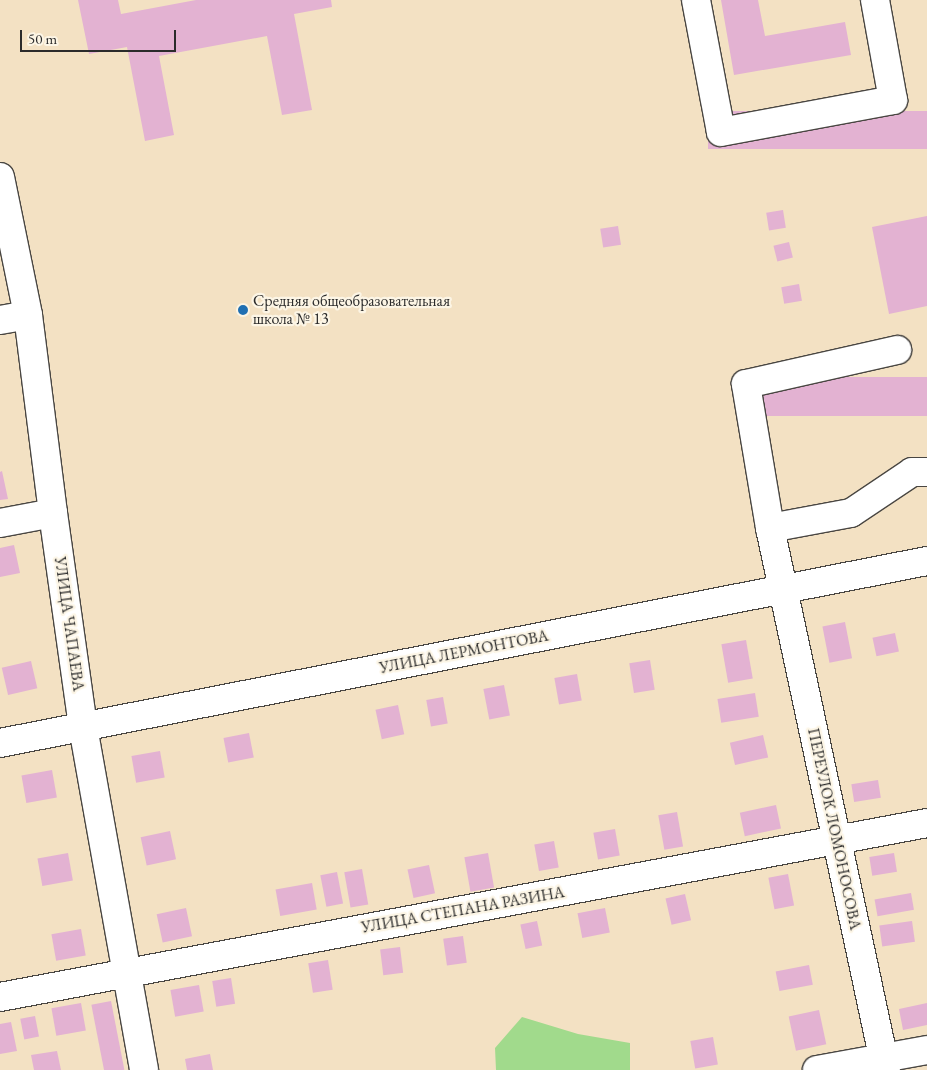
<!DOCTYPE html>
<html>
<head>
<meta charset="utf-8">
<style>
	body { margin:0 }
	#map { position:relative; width:927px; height:1070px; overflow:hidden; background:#f3e1c3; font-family:"EB Garamond",serif }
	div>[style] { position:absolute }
	.green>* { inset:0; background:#a1da8c }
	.building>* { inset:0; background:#e3b2d2; transform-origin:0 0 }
	.roads { filter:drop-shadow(1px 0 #494642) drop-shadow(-1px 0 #494642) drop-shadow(0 1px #494642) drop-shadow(0 -1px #494642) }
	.minor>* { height:28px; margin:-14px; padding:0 14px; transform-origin:14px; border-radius:14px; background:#fff }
	.dots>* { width:14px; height:14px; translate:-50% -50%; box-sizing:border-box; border:2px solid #fcf5e5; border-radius:50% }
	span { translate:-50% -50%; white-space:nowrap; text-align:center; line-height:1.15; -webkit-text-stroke:4.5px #fcf5e5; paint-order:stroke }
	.poi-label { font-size:16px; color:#2b2b2b }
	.left { translate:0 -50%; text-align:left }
	.street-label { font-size:16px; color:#2b2b2b }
	.scale { position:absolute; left:20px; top:30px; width:156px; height:22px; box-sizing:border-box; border:2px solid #2b2b2b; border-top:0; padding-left:6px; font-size:15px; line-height:18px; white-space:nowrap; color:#2b2b2b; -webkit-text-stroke:4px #fcf5e5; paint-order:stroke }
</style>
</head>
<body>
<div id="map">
	<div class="green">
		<i style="clip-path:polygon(522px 1017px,578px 1034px,630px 1043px,630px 1070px,496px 1070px,495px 1048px)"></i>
	</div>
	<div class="building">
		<i style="clip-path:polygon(78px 0,118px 0,121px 14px,196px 0,331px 0,332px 7px,294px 14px,312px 110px,282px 115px,267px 36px,159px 56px,174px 135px,145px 141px,127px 47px,89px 54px)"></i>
		<i style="clip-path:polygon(721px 0,758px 0,765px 36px,845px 22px,851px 55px,734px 75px)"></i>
		<i style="left:927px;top:111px;width:38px;height:219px;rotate:90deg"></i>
		<i style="left:783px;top:210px;width:18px;height:17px;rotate:81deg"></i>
		<i style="clip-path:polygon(927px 216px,927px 306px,889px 314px,872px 227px)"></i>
		<i style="left:618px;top:226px;width:19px;height:18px;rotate:81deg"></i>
		<i style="left:789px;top:242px;width:16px;height:16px;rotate:76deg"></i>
		<i style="left:799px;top:284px;width:17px;height:18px;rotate:80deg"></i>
		<i style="left:927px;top:377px;width:39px;height:168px;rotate:90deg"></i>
		<i style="clip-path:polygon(2px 471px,8px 499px,0 500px,0 472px)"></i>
		<i style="clip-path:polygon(14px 545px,20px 573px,0 577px,0 548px)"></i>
		<i style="left:845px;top:622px;width:37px;height:23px;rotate:79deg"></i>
		<i style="left:895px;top:633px;width:19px;height:23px;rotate:78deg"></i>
		<i style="left:746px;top:640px;width:39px;height:25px;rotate:80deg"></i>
		<i style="left:650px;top:660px;width:30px;height:21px;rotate:81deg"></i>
		<i style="left:31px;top:661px;width:28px;height:30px;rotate:77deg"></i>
		<i style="left:577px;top:674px;width:27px;height:23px;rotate:80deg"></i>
		<i style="left:504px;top:685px;width:31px;height:21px;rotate:79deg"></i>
		<i style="left:755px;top:693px;width:24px;height:38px;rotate:81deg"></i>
		<i style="left:443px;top:697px;width:27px;height:17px;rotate:80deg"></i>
		<i style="left:398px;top:705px;width:30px;height:23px;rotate:78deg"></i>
		<i style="left:249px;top:733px;width:25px;height:26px;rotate:79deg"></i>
		<i style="left:763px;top:735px;width:23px;height:34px;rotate:77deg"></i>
		<i style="left:160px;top:751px;width:27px;height:29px;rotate:80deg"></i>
		<i style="left:52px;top:770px;width:28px;height:31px;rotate:80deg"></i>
		<i style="left:878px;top:780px;width:18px;height:27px;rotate:81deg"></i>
		<i style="left:776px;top:805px;width:24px;height:37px;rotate:78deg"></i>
		<i style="left:677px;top:812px;width:35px;height:19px;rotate:80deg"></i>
		<i style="left:615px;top:829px;width:27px;height:22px;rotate:80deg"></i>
		<i style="left:170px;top:831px;width:29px;height:30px;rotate:78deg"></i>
		<i style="left:554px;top:841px;width:27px;height:20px;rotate:80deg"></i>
		<i style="left:68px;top:853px;width:28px;height:31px;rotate:80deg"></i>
		<i style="left:488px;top:853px;width:35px;height:24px;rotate:80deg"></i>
		<i style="left:894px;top:853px;width:19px;height:25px;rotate:81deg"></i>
		<i style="left:429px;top:865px;width:29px;height:22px;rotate:78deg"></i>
		<i style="left:362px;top:869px;width:36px;height:18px;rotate:80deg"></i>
		<i style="left:337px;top:872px;width:32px;height:17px;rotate:79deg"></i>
		<i style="left:788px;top:874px;width:32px;height:20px;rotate:79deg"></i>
		<i style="left:312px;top:883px;width:27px;height:37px;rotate:80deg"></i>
		<i style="left:911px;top:893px;width:17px;height:37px;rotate:80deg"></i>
		<i style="left:685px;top:894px;width:27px;height:20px;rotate:77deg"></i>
		<i style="left:186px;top:908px;width:29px;height:30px;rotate:78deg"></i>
		<i style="left:605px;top:908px;width:25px;height:28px;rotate:79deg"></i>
		<i style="left:537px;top:921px;width:25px;height:17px;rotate:78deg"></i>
		<i style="left:912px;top:921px;width:21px;height:33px;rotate:82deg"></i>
		<i style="left:81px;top:929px;width:27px;height:30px;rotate:80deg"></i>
		<i style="left:463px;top:936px;width:27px;height:20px;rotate:82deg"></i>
		<i style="left:400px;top:947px;width:26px;height:20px;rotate:83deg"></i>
		<i style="left:328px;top:960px;width:30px;height:20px;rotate:81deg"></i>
		<i style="left:809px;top:965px;width:20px;height:34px;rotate:79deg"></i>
		<i style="left:231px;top:978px;width:26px;height:19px;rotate:81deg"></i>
		<i style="left:199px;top:985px;width:27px;height:29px;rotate:80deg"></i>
		<i style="left:111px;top:1001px;width:70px;height:20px;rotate:79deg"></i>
		<i style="left:81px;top:1003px;width:28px;height:30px;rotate:80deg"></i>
		<i style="clip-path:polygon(927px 1003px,927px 1025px,903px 1030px,899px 1009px)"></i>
		<i style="left:819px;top:1010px;width:35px;height:31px;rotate:78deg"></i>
		<i style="left:35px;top:1016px;width:21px;height:15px;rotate:79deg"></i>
		<i style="clip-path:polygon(11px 1022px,17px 1051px,0 1054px,0 1024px)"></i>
		<i style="left:713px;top:1037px;width:28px;height:23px;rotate:80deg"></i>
		<i style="clip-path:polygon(57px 1051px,61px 1070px,34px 1070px,31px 1055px)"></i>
		<i style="clip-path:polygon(210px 1054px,213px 1070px,187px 1070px,185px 1059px)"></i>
	</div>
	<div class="roads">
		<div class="minor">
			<i style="left:696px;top:0;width:134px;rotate:79.3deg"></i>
			<i style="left:721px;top:132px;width:175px;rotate:-10.5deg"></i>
			<i style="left:893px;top:100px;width:102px;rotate:-100.2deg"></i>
			<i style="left:0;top:177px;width:141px;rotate:78.5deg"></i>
			<i style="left:28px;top:315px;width:200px;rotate:82.8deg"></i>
			<i style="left:53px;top:513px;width:216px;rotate:82deg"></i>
			<i style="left:83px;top:727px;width:348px;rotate:79.9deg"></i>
			<i style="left:0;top:320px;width:28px;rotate:-10deg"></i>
			<i style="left:0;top:523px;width:54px;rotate:-10.7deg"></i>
			<i style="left:770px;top:528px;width:82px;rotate:-10.5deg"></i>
			<i style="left:851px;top:513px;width:73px;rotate:-33.9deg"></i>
			<i style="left:912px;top:472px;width:15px"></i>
			<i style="left:0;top:743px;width:945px;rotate:-11.11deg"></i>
			<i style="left:0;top:997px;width:943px;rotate:-10.63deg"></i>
			<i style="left:817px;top:1070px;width:112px;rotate:-10.3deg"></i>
			<i style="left:886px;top:1070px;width:554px;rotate:-102.08deg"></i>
			<i style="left:770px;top:528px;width:146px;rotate:-99.5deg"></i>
			<i style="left:746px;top:384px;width:155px;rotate:-12.7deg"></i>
		</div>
	</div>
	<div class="dots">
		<i style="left:243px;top:310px;background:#1f6fb2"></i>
	</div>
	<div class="poi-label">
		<span class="left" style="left:253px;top:310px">Средняя общеобразовательная<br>школа № 13</span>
	</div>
	<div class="street-label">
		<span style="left:69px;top:624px;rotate:82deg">УЛИЦА ЧАПАЕВА</span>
		<span style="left:464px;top:652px;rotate:-11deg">УЛИЦА ЛЕРМОНТОВА</span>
		<span style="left:834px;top:829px;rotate:78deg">ПЕРЕУЛОК ЛОМОНОСОВА</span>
		<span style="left:463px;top:910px;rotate:-10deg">УЛИЦА СТЕПАНА РАЗИНА</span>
	</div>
	<div class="scale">50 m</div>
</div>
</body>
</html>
